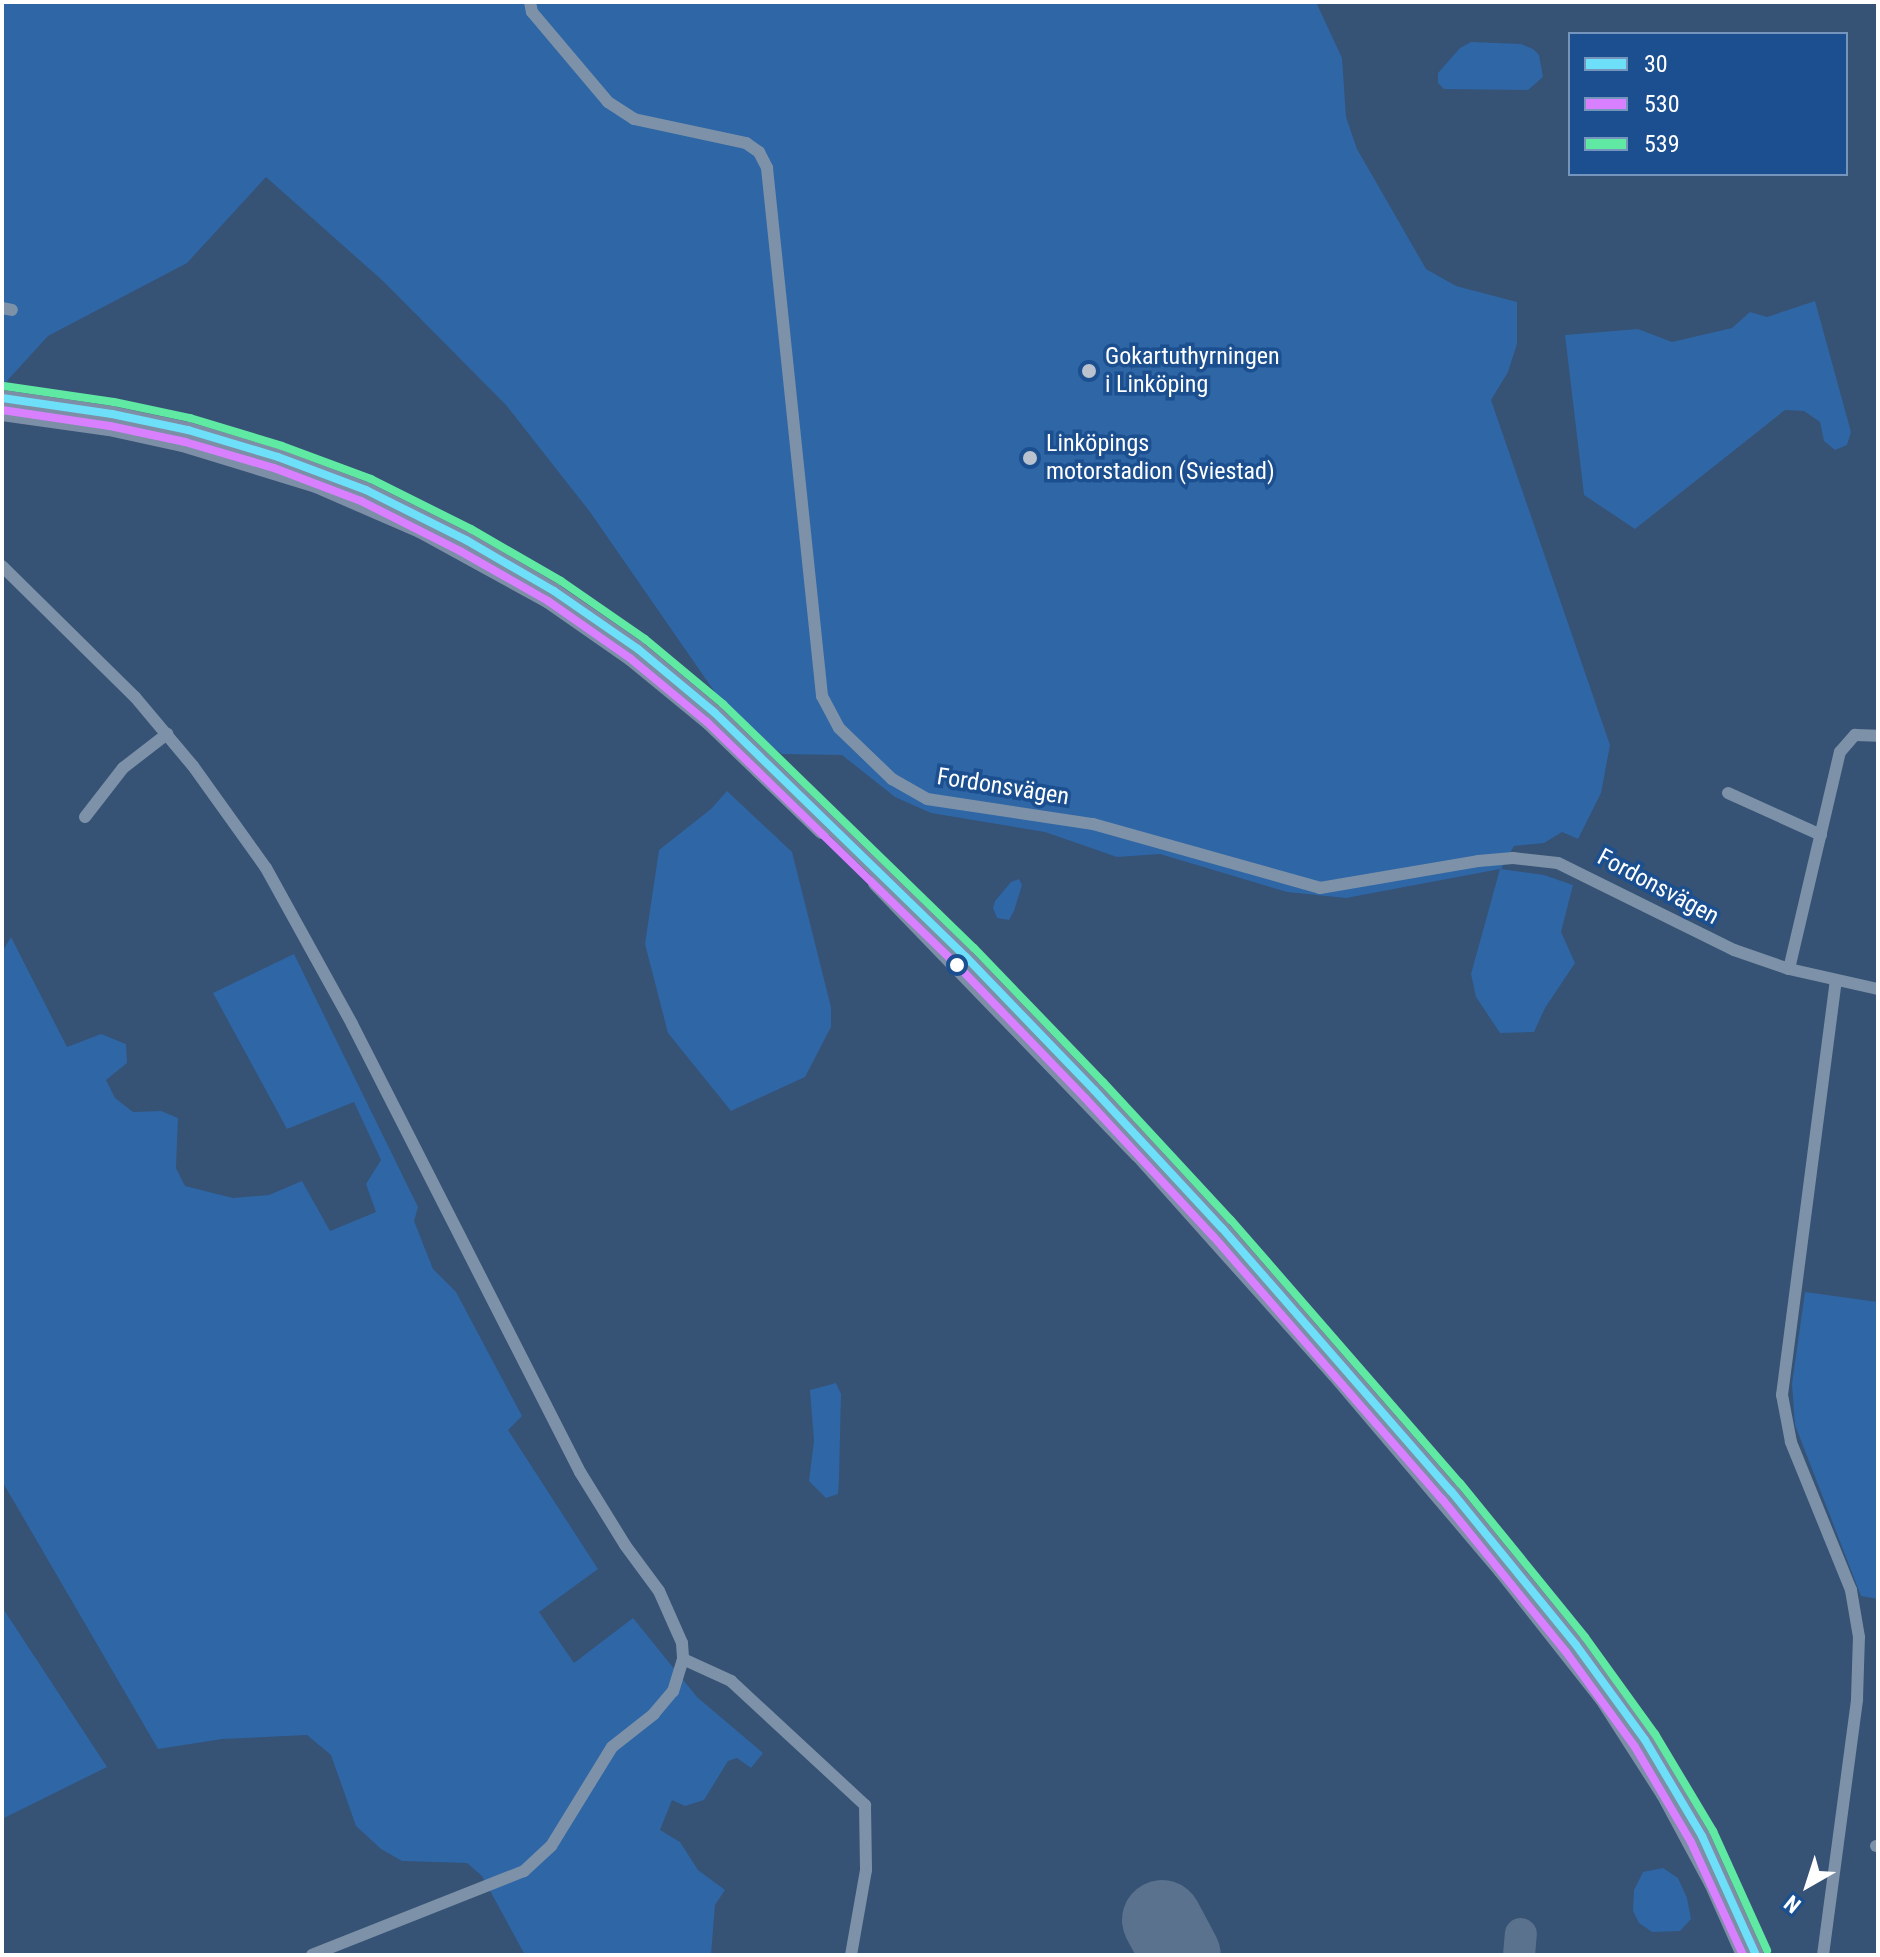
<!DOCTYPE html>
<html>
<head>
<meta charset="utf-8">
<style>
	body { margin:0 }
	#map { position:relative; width:1880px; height:1957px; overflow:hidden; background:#365274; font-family:"Roboto Condensed",sans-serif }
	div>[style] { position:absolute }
	.green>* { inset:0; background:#2f66a5 }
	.taxiway>* { height:32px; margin:-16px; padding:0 16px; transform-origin:16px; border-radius:16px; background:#5a728e }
	.runway>* { height:80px; margin:-40px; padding:0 40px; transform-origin:40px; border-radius:40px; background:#5a728e }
	.minor>* { height:12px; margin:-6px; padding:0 6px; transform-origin:6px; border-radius:6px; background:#7d92a8 }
	.major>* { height:16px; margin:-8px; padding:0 8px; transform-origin:8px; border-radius:8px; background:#7d8ea7 }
	.bus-1>* { height:8px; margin:-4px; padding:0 4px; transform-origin:4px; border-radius:4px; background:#6ddff8 }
	.bus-2>* { height:8px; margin:-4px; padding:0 4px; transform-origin:4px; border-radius:4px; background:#d880ff }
	.bus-3>* { height:8px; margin:-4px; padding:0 4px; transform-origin:4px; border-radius:4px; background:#60e9a3 }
	.dots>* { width:22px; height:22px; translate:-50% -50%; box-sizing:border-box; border:4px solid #1b4f8f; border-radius:50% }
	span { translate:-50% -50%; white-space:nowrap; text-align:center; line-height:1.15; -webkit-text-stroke:7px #1b4f8f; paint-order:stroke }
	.poi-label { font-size:24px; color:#fff }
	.left { translate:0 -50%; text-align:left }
	.street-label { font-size:24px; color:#fff }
	.frame { position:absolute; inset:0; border:4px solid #fff; pointer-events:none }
	.legend { position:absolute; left:1568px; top:32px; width:280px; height:144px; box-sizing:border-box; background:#1b4f8f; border:2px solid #7695bc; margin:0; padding:10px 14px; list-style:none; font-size:24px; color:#fff }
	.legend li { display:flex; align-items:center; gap:16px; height:40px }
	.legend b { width:40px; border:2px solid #7695bc }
	.north { position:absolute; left:1768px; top:1845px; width:80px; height:80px; -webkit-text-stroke:6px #1b4f8f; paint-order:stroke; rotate:219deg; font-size:22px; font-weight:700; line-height:32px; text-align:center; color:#fff }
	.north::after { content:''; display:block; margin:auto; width:28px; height:36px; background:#fff; clip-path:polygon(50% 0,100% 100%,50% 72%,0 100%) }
</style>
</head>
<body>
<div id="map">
	<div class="green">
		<i style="clip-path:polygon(2px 2px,1316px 2px,1342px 58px,1346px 117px,1357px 149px,1426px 269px,1456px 286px,1517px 302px,1517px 344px,1508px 372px,1491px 400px,1610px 745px,1601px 793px,1578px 839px,1562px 832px,1544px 843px,1514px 846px,1501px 869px,1544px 875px,1573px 885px,1561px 932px,1575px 963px,1545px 1008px,1534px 1032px,1500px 1033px,1476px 997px,1471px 974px,1500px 869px,1346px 898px,1287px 892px,1160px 854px,1117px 857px,1045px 832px,931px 813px,895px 797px,842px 755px,782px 754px,730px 714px,590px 512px,506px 405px,383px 281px,266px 177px,187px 263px,48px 336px,6px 382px,2px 381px)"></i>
		<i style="clip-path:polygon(1471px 42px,1521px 44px,1533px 49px,1539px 55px,1543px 77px,1528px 90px,1444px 89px,1438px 83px,1438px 73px,1460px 48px)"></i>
		<i style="clip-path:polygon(1815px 301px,1851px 432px,1847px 445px,1835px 450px,1824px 441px,1820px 422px,1804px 411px,1785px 410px,1635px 529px,1584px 495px,1565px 335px,1638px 329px,1672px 342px,1732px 328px,1750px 312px,1767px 317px)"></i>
		<i style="clip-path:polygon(727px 791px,792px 852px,831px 1007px,831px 1027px,805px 1077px,731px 1111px,668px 1033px,645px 944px,659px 850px,711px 809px)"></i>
		<i style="clip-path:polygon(1019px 879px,1022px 885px,1014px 911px,1009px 920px,997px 918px,993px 908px,995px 901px,1011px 882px)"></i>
		<i style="clip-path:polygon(11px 937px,67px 1047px,101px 1034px,126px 1044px,127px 1063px,106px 1080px,115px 1098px,133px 1112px,161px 1111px,178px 1118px,176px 1168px,185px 1186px,233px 1198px,269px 1195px,302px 1181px,330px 1231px,376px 1212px,366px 1184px,381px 1160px,354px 1102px,287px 1129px,213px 993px,294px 954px,418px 1207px,414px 1221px,433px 1269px,456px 1292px,522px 1416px,508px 1430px,598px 1569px,539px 1612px,574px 1663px,633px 1618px,697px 1697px,763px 1753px,751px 1768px,737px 1758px,728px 1761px,704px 1800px,685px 1806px,672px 1800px,660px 1830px,680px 1842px,698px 1870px,725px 1890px,715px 1905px,711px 1955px,525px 1955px,482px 1876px,467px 1863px,402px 1861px,381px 1849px,356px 1826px,331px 1755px,307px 1735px,222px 1739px,158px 1749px,2px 1481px,2px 952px)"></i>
		<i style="clip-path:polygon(1805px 1292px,1878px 1302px,1878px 1599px,1861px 1596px,1795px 1425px,1792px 1384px)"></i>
		<i style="clip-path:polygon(836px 1383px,841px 1394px,839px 1480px,838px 1494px,826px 1498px,809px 1481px,814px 1441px,810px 1390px)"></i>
		<i style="clip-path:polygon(2px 1607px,107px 1767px,2px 1819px)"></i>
		<i style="clip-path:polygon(1663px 1868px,1678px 1878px,1687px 1898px,1691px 1919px,1680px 1931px,1652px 1932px,1639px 1923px,1633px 1911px,1634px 1890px,1643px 1872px)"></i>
	</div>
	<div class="taxiway">
		<i style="left:1519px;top:1955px;width:21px;rotate:-85deg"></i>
	</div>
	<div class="runway">
		<i style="left:1162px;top:1920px;width:40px;rotate:62deg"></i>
	</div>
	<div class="minor">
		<i style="left:530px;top:2px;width:10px;rotate:79deg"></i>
		<i style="left:532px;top:12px;width:118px;rotate:49.8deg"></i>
		<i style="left:608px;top:102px;width:31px;rotate:33deg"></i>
		<i style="left:634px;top:119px;width:115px;rotate:12.1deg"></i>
		<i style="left:746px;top:143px;width:16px;rotate:35deg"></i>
		<i style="left:759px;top:152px;width:18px;rotate:63deg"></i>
		<i style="left:767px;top:168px;width:531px;rotate:84.05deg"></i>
		<i style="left:822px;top:696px;width:36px;rotate:62deg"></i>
		<i style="left:839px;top:728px;width:74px;rotate:43.9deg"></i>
		<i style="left:892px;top:779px;width:40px;rotate:29.7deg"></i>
		<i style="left:927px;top:799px;width:168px;rotate:8.6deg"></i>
		<i style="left:1093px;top:824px;width:236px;rotate:15.7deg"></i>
		<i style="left:1320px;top:888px;width:160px;rotate:-9.7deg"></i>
		<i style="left:1478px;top:861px;width:35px;rotate:-5deg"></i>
		<i style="left:1513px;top:858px;width:45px;rotate:6.3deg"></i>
		<i style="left:1558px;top:863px;width:196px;rotate:26.3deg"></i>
		<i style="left:1734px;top:950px;width:58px;rotate:19.1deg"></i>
		<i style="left:1789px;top:969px;width:91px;rotate:12.7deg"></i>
		<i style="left:2px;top:308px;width:10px;rotate:11deg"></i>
		<i style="left:2px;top:566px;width:187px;rotate:44.6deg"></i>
		<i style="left:135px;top:697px;width:90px;rotate:50deg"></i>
		<i style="left:193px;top:766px;width:125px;rotate:54.4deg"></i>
		<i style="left:266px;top:868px;width:178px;rotate:61.1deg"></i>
		<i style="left:352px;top:1024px;width:503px;rotate:63.03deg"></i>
		<i style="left:580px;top:1472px;width:86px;rotate:58.3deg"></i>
		<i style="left:625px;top:1545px;width:57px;rotate:53.5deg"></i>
		<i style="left:659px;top:1591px;width:57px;rotate:66.1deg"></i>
		<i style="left:682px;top:1643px;width:16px;rotate:86deg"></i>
		<i style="left:683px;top:1659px;width:34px;rotate:107deg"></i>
		<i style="left:673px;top:1691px;width:30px;rotate:130deg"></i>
		<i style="left:654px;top:1714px;width:53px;rotate:141.8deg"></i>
		<i style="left:612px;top:1747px;width:116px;rotate:121.6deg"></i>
		<i style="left:551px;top:1846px;width:37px;rotate:137deg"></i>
		<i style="left:524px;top:1871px;width:228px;rotate:158.4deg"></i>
		<i style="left:1728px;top:793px;width:102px;rotate:24.3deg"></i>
		<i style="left:85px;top:817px;width:62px;rotate:-52.2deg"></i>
		<i style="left:123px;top:768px;width:56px;rotate:-37.7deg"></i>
		<i style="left:1789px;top:969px;width:223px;rotate:-76.8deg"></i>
		<i style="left:1840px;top:752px;width:23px;rotate:-49deg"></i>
		<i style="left:1855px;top:735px;width:23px;rotate:2deg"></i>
		<i style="left:683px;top:1659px;width:53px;rotate:24.6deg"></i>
		<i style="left:731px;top:1681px;width:183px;rotate:42.8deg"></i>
		<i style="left:865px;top:1805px;width:65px;rotate:89.1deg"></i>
		<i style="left:866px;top:1870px;width:86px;rotate:100deg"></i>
		<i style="left:1876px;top:1846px;width:2px"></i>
		<i style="left:1823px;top:1955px;width:258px;rotate:-82.4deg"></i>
		<i style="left:1857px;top:1699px;width:62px;rotate:-88.2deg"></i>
		<i style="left:1859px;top:1637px;width:48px;rotate:-99.7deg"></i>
		<i style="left:1851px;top:1590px;width:160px;rotate:-112.1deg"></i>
		<i style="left:1791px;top:1442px;width:48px;rotate:-100.8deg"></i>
		<i style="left:1782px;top:1395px;width:418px;rotate:-82.6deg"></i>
	</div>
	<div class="major">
		<i style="left:2px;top:398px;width:111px;rotate:8.3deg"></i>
		<i style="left:112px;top:414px;width:78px;rotate:11.9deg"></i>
		<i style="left:188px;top:430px;width:94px;rotate:16.7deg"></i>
		<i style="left:278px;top:457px;width:94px;rotate:20.6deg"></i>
		<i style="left:366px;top:490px;width:112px;rotate:26.6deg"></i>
		<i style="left:466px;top:540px;width:102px;rotate:30.1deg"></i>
		<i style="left:554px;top:591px;width:102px;rotate:34.6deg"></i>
		<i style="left:638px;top:649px;width:100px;rotate:39.7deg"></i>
		<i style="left:715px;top:713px;width:350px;rotate:44.2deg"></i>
		<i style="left:966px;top:957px;width:185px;rotate:46.1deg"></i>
		<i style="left:1094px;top:1090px;width:188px;rotate:47.2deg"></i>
		<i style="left:1222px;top:1228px;width:349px;rotate:49deg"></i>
		<i style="left:1451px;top:1491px;width:198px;rotate:50.9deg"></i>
		<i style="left:1576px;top:1645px;width:117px;rotate:54deg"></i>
		<i style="left:1645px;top:1740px;width:112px;rotate:59.3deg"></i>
		<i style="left:1702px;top:1836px;width:131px;rotate:65.6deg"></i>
		<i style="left:2px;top:413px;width:108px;rotate:8deg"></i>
		<i style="left:109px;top:428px;width:76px;rotate:12.2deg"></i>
		<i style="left:183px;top:444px;width:139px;rotate:17.1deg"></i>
		<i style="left:316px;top:485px;width:113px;rotate:23.4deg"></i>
		<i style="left:420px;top:530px;width:147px;rotate:28.8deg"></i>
		<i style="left:549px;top:601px;width:100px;rotate:34.8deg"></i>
		<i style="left:631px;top:658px;width:101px;rotate:39.4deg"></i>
		<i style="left:709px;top:722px;width:157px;rotate:44deg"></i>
		<i style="left:876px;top:883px;width:378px;rotate:46deg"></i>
		<i style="left:1139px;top:1155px;width:294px;rotate:48.2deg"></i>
		<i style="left:1335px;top:1374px;width:258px;rotate:49.7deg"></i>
		<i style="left:1502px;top:1571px;width:163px;rotate:51.7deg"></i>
		<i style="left:1603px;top:1699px;width:113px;rotate:57.3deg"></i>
		<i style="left:1664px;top:1794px;width:101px;rotate:61.7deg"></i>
		<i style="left:1712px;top:1883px;width:79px;rotate:66deg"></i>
	</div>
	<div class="bus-1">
		<i style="left:2px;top:398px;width:111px;rotate:8.3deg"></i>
		<i style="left:112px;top:414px;width:78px;rotate:11.9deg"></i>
		<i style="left:188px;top:430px;width:94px;rotate:16.7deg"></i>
		<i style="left:278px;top:457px;width:94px;rotate:20.6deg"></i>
		<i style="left:366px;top:490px;width:112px;rotate:26.6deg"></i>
		<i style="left:466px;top:540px;width:102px;rotate:30.1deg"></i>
		<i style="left:554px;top:591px;width:102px;rotate:34.6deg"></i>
		<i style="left:638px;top:649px;width:100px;rotate:39.7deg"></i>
		<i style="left:715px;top:713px;width:350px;rotate:44.2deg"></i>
		<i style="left:966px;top:957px;width:185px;rotate:46.1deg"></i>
		<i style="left:1094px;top:1090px;width:188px;rotate:47.2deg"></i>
		<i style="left:1222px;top:1228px;width:349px;rotate:49deg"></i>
		<i style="left:1451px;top:1491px;width:198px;rotate:50.9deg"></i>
		<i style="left:1576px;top:1645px;width:117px;rotate:54deg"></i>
		<i style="left:1645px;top:1740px;width:112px;rotate:59.3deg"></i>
		<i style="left:1702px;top:1836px;width:131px;rotate:65.6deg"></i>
	</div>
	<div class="bus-2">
		<i style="left:2px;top:410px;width:109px;rotate:8.4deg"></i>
		<i style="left:110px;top:426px;width:77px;rotate:12deg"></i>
		<i style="left:185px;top:442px;width:93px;rotate:16.3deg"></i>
		<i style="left:274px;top:468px;width:93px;rotate:20.8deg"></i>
		<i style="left:361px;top:501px;width:111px;rotate:26.8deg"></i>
		<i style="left:460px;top:551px;width:101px;rotate:29.6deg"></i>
		<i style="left:548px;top:601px;width:101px;rotate:34.9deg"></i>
		<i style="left:631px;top:659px;width:99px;rotate:39.7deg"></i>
		<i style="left:707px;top:722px;width:349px;rotate:44.2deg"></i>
		<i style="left:957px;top:965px;width:185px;rotate:46.1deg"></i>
		<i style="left:1085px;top:1098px;width:188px;rotate:47.2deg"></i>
		<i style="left:1213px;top:1236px;width:349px;rotate:49deg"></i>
		<i style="left:1442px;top:1499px;width:197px;rotate:51deg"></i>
		<i style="left:1566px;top:1652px;width:117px;rotate:54deg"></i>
		<i style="left:1635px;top:1747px;width:110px;rotate:59.5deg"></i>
		<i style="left:1691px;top:1842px;width:124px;rotate:65.3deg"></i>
	</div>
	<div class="bus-3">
		<i style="left:4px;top:386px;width:111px;rotate:8.3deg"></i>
		<i style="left:114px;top:402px;width:78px;rotate:11.9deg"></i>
		<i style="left:190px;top:418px;width:96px;rotate:16.9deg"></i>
		<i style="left:282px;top:446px;width:95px;rotate:20.3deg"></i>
		<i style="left:371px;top:479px;width:112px;rotate:26.6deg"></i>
		<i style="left:471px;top:529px;width:104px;rotate:30deg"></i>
		<i style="left:561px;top:581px;width:102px;rotate:34.6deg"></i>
		<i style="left:645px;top:639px;width:102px;rotate:39.8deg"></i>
		<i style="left:723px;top:704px;width:350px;rotate:44.2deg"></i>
		<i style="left:974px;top:948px;width:186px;rotate:46.1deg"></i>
		<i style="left:1103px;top:1082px;width:188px;rotate:47.2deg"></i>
		<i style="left:1231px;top:1220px;width:349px;rotate:49deg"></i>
		<i style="left:1460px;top:1483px;width:198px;rotate:50.9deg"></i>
		<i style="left:1585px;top:1637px;width:120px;rotate:54.2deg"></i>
		<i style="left:1655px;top:1734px;width:113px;rotate:59.1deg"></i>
		<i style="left:1713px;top:1831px;width:131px;rotate:65.6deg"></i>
	</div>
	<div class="dots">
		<i style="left:1089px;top:371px;background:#b9c2ce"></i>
		<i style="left:1030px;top:458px;background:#b9c2ce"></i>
		<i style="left:957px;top:965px;background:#fff"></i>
	</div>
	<div class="poi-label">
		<span class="left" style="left:1105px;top:371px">Gokartuthyrningen<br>i Linköping</span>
		<span class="left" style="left:1046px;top:458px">Linköpings<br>motorstadion (Sviestad)</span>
	</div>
	<div class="street-label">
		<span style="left:1003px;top:787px;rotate:9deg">Fordonsvägen</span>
		<span style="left:1658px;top:887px;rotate:28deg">Fordonsvägen</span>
	</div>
	<div class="frame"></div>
	<ul class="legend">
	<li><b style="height:10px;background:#6ddff8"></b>30</li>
	<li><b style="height:10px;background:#d880ff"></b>530</li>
	<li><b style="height:10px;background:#60e9a3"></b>539</li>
	</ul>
	<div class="north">N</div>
</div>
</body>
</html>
